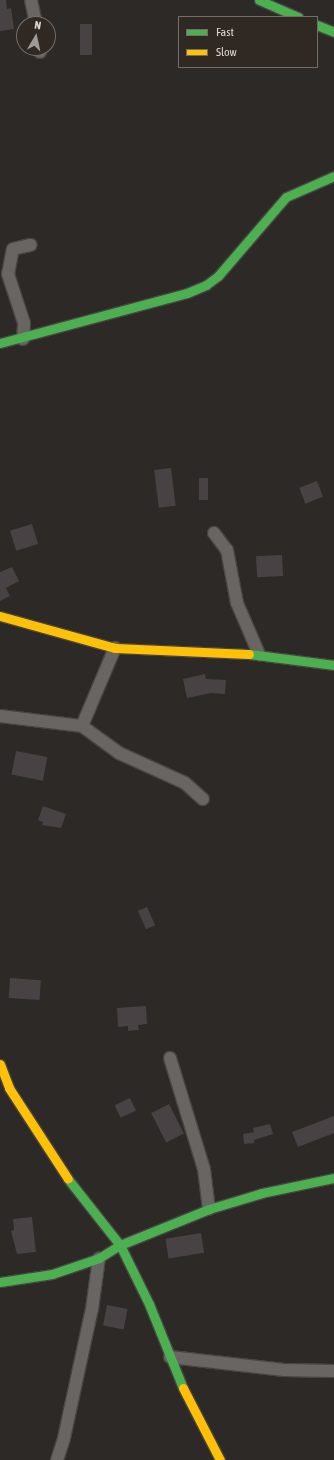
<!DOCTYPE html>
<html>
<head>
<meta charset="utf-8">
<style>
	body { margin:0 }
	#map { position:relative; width:334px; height:1460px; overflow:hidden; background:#2c2926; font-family:"Asap Condensed",sans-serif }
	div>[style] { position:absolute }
	.building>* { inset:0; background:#494244; transform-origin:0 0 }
	.roads { filter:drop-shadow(1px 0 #484543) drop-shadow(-1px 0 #484543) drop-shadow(0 1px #484543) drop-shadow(0 -1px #484543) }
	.street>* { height:12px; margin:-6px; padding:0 6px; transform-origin:6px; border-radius:6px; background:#686563 }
	.fast>* { height:9px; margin:-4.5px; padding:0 4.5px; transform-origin:4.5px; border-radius:4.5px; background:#4caf50 }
	.slow>* { height:9px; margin:-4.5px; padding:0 4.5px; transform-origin:4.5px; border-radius:4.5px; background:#ffc107 }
	span { translate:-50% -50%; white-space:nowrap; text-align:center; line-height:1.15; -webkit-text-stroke:4px #2f2823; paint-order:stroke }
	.legend { position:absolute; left:178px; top:16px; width:140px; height:52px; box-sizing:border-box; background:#2f2823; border:1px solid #746e6a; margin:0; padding:5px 7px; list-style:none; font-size:12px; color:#dcd7d4 }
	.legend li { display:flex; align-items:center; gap:8px; height:20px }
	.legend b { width:20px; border:1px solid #746e6a }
	.north { position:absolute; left:16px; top:16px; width:40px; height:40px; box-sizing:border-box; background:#2f2823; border:1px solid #746e6a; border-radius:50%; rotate:9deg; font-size:11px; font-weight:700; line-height:16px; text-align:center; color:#dcd7d4 }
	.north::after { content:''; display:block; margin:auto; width:14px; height:18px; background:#9e9a97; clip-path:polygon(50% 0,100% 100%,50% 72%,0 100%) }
</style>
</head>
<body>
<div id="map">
	<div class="building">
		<i style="clip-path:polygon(0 0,6px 0,7px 9px,11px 8px,14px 29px,0 31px)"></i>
		<i style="left:80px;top:24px;width:12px;height:31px"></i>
		<i style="left:171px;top:468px;width:38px;height:17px;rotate:83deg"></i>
		<i style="left:199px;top:478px;width:9px;height:22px"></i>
		<i style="left:317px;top:481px;width:17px;height:19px;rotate:69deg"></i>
		<i style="left:32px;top:524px;width:21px;height:23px;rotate:73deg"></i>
		<i style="left:282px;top:555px;width:21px;height:26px;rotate:87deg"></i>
		<i style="clip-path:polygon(12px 567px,19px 581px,6px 588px,10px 596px,0 601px,0 572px)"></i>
		<i style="clip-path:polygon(205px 674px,206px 679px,226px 680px,225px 694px,211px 693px,187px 698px,183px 679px)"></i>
		<i style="left:16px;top:751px;width:32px;height:24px;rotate:11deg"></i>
		<i style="clip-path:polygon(43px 806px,66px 814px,61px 828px,42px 825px,43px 822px,38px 820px)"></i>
		<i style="left:147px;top:907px;width:20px;height:10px;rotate:66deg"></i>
		<i style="left:10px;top:978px;width:31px;height:20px;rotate:4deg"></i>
		<i style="clip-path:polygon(146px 1006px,147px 1024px,138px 1025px,139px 1030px,128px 1031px,128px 1026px,118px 1027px,117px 1008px)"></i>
		<i style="left:130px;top:1098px;width:14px;height:17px;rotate:65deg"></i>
		<i style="left:169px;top:1104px;width:33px;height:20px;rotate:63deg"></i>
		<i style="clip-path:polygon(334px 1116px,334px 1133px,298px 1147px,292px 1132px)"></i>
		<i style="clip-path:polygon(270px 1124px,273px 1134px,254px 1140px,254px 1143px,244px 1144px,243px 1134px,254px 1132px,253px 1128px)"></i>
		<i style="clip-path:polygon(32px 1217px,36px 1252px,17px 1254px,11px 1231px,14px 1230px,13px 1219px)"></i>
		<i style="left:201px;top:1233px;width:20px;height:36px;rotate:81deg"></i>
		<i style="left:107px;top:1305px;width:21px;height:21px;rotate:11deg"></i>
	</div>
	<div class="roads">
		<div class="street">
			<i style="left:31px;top:0;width:25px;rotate:78deg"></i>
			<i style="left:40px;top:48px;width:4px;rotate:90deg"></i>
			<i style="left:23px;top:339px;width:16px;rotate:-86deg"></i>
			<i style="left:24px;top:323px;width:52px;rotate:-108.1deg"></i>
			<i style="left:8px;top:274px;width:25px;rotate:-79deg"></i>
			<i style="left:13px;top:249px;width:18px;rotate:-13deg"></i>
			<i style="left:214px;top:533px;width:21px;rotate:53deg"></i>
			<i style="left:227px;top:550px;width:54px;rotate:79.3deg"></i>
			<i style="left:237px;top:603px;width:56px;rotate:66.7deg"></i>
			<i style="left:0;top:716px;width:83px;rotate:7deg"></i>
			<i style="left:82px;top:726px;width:46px;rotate:36.1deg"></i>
			<i style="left:119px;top:753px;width:72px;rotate:24.4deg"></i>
			<i style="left:185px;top:783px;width:24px;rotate:42deg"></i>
			<i style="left:82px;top:726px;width:85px;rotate:-67.1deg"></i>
			<i style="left:170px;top:1058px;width:116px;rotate:73deg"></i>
			<i style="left:204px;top:1169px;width:40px;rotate:82.9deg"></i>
			<i style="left:170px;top:1357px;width:115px;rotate:6.5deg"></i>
			<i style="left:284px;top:1370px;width:50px;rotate:1.1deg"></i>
			<i style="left:57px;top:1460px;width:23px;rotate:-72deg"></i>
			<i style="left:64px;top:1438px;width:132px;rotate:-77.8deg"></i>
			<i style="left:92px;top:1309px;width:51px;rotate:-82.2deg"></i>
		</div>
		<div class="fast">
			<i style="left:259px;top:0;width:43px;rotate:23.6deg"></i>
			<i style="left:317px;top:25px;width:18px;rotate:22deg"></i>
			<i style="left:0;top:343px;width:194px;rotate:-15deg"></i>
			<i style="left:187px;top:293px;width:21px;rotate:-23deg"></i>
			<i style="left:206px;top:285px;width:15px;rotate:-37deg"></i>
			<i style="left:218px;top:276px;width:104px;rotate:-49.3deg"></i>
			<i style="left:286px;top:197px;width:52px;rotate:-23.6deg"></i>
			<i style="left:249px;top:654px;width:86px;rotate:7.4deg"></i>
			<i style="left:68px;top:1179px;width:84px;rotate:51.8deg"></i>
			<i style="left:120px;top:1245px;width:66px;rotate:63.8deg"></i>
			<i style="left:149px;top:1304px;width:91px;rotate:68deg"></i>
			<i style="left:0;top:1282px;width:53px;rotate:-8.7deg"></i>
			<i style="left:52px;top:1274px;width:50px;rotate:-18.8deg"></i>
			<i style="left:99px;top:1258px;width:25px;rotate:-32deg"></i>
			<i style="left:120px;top:1245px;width:96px;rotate:-22deg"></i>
			<i style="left:209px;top:1209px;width:55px;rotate:-16.8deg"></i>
			<i style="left:262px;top:1193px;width:74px;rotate:-11.8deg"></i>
		</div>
		<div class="slow">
			<i style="left:0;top:616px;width:119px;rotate:15.5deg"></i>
			<i style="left:115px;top:648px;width:134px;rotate:2.6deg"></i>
			<i style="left:0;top:1064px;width:26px;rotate:69deg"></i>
			<i style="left:9px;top:1088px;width:108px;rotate:57deg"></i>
			<i style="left:183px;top:1388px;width:81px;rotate:62.8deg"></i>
		</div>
	</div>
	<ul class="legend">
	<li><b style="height:5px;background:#4caf50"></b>Fast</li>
	<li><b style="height:5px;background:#ffc107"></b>Slow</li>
	</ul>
	<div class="north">N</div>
</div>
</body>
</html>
